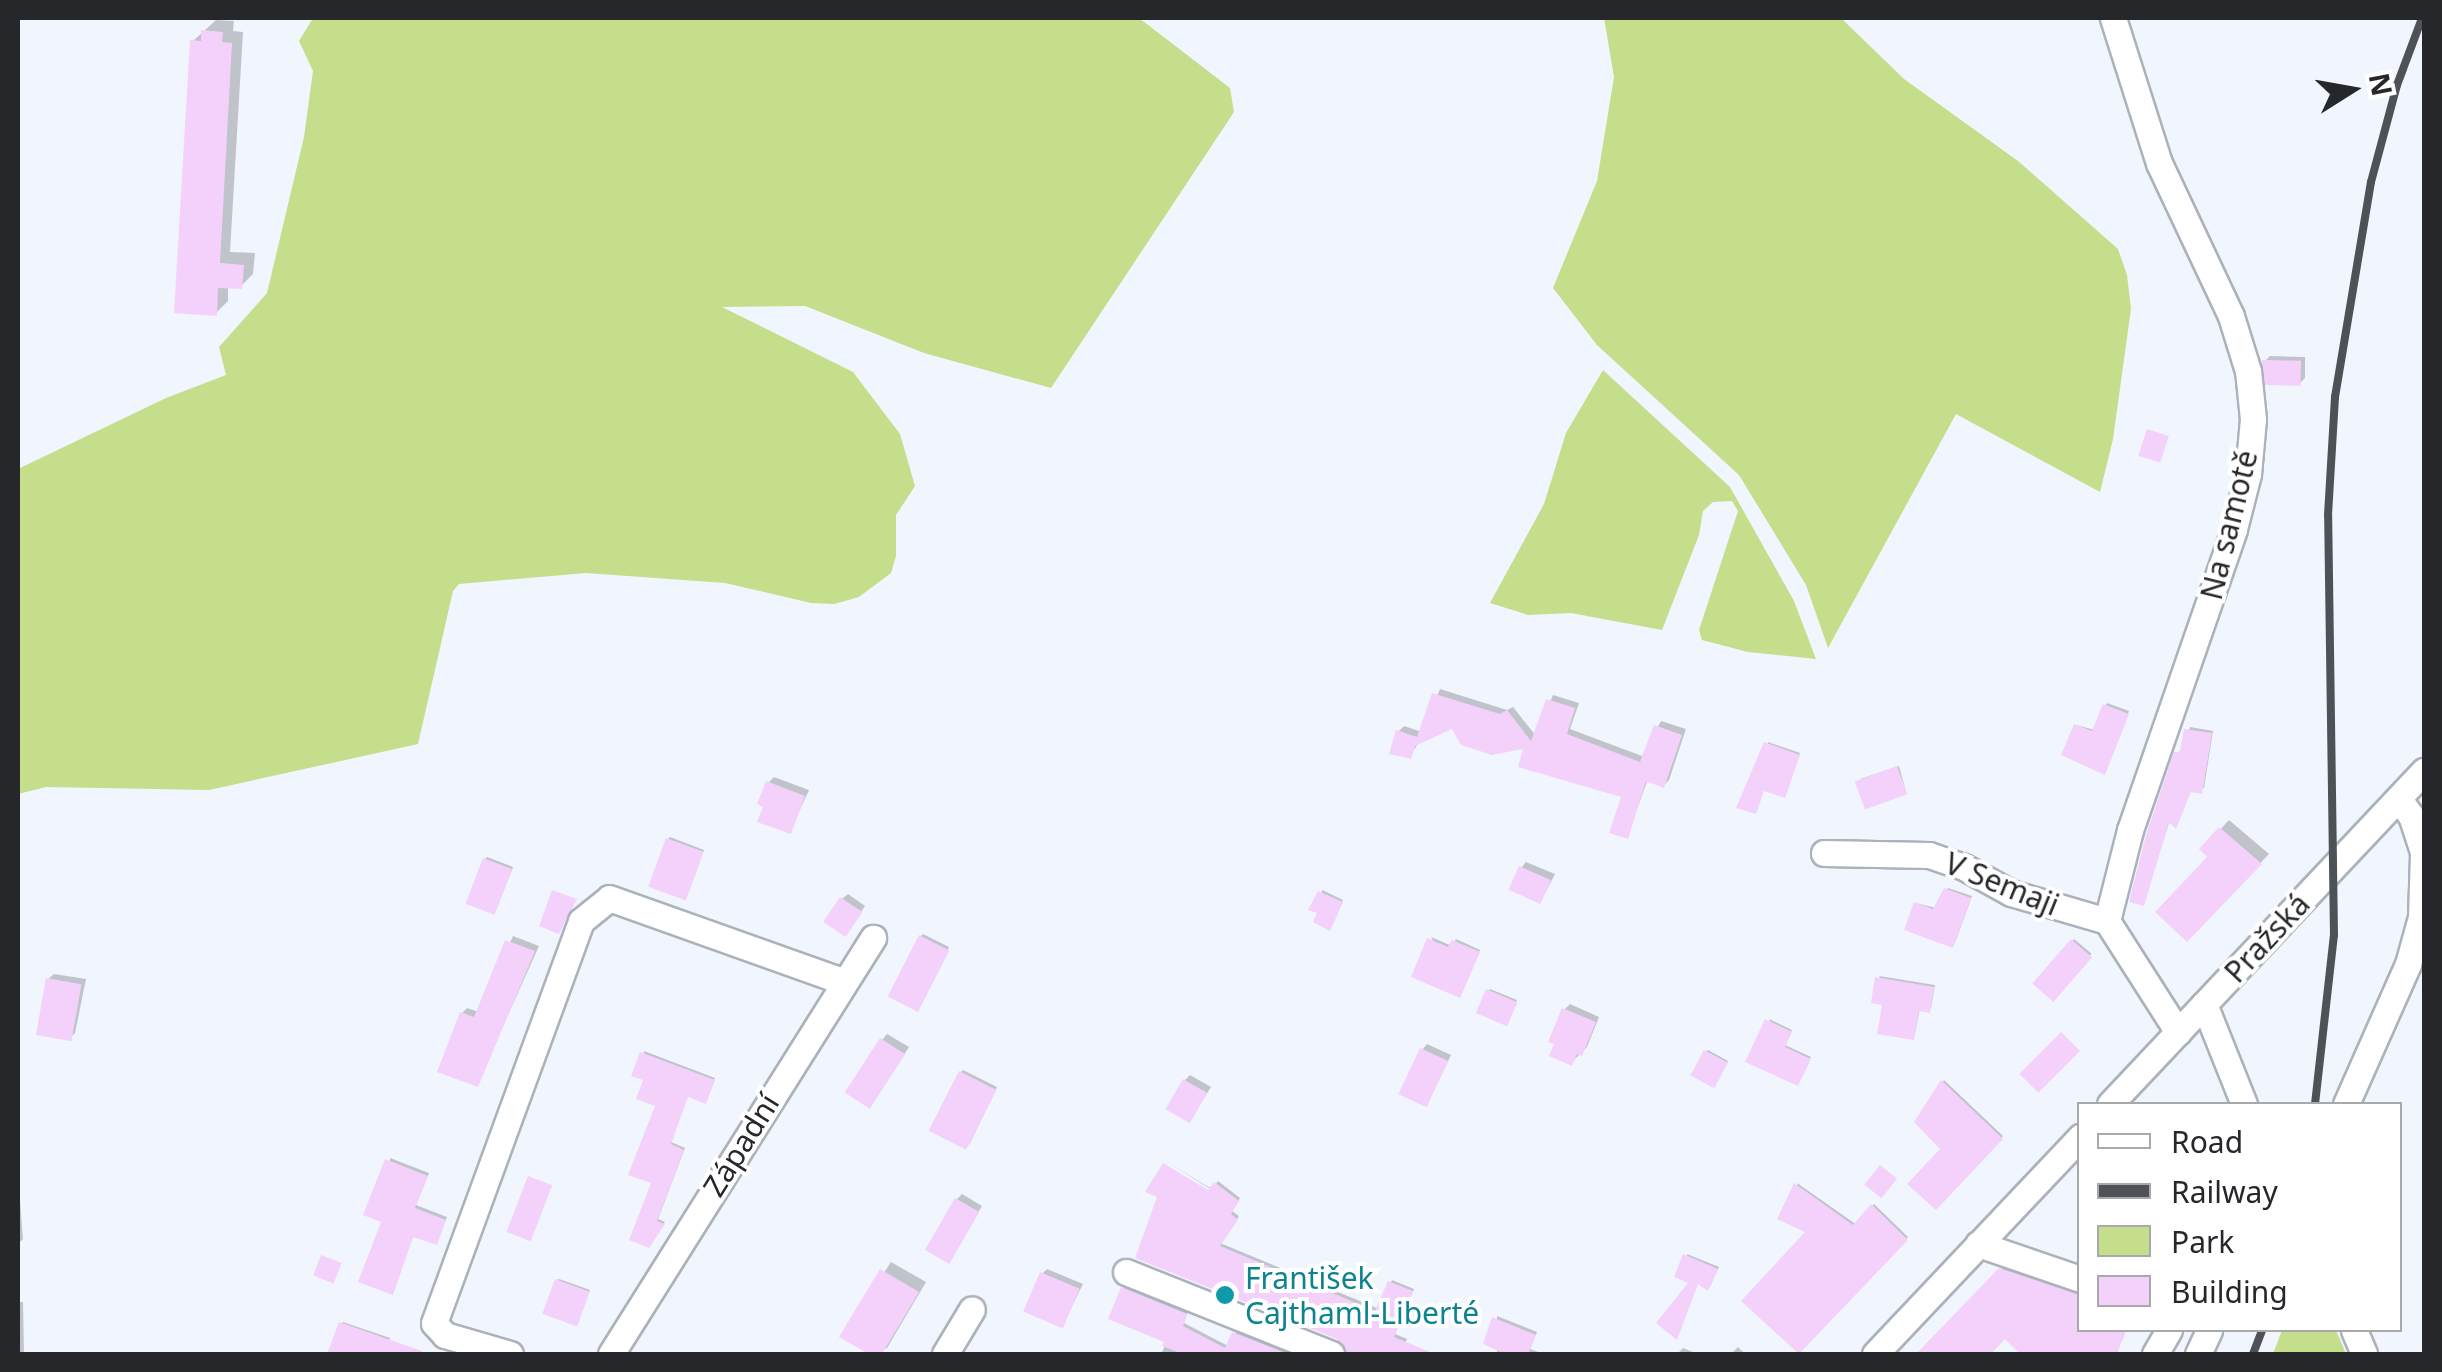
<!DOCTYPE html>
<html>
<head>
<meta charset="utf-8">
<style>
	body { margin:0 }
	#map { position:relative; width:2442px; height:1372px; overflow:hidden; background:#f1f5fd; font-family:"Noto Sans",sans-serif }
	div>[style] { position:absolute }
	.green>* { inset:0; background:#c5de8c }
	.shadow>* { inset:0; background:#0003; transform-origin:0 0 }
	.building>* { inset:0; background:#f4d1fb; transform-origin:0 0 }
	.roads { filter:drop-shadow(2px 0 #acb2bb) drop-shadow(-2px 0 #acb2bb) drop-shadow(0 2px #acb2bb) drop-shadow(0 -2px #acb2bb) }
	.minor>* { height:25px; margin:-12.5px; padding:0 12.5px; transform-origin:12.5px; border-radius:12.5px; background:#fff }
	.rail>* { height:8px; margin:-4px; padding:0 4px; transform-origin:4px; border-radius:4px; background:#4e5155 }
	.dots>* { width:28px; height:28px; translate:-50% -50%; box-sizing:border-box; border:5px solid #fff; border-radius:50% }
	span { translate:-50% -50%; white-space:nowrap; text-align:center; line-height:1.15; -webkit-text-stroke:8px #fff; paint-order:stroke }
	.street-label { font-size:30px; color:#25272a }
	.culture-label { font-size:30px; color:#0d838f }
	.left { translate:0 -50%; text-align:left }
	.frame { position:absolute; inset:0; border:20px solid #25272a; pointer-events:none }
	.legend { position:absolute; left:2077px; top:1102px; width:325px; height:230px; box-sizing:border-box; background:#fff; border:2px solid #a8a9aa; margin:0; padding:12px 18px; list-style:none; font-size:30px; color:#25272a }
	.legend li { display:flex; align-items:center; gap:20px; height:50px }
	.legend b { width:50px; border:2px solid #a8a9aa }
	.north { position:absolute; left:2302px; top:40px; width:100px; height:100px; -webkit-text-stroke:8px #fff; paint-order:stroke; rotate:79deg; font-size:28px; font-weight:700; line-height:40px; text-align:center; color:#25272a }
	.north::after { content:''; display:block; margin:auto; width:35px; height:45px; background:#25272a; clip-path:polygon(50% 0,100% 100%,50% 72%,0 100%) }
</style>
</head>
<body>
<div id="map">
	<div class="green">
		<i style="clip-path:polygon(313px 18px,1139px 18px,1230px 88px,1234px 112px,1051px 388px,924px 353px,805px 306px,722px 307px,853px 372px,900px 434px,915px 486px,896px 515px,896px 556px,891px 573px,859px 597px,834px 604px,811px 603px,725px 583px,586px 573px,459px 584px,453px 591px,418px 744px,209px 790px,46px 787px,18px 794px,18px 469px,166px 398px,226px 375px,219px 347px,267px 293px,304px 137px,313px 71px,299px 41px)"></i>
		<i style="clip-path:polygon(1604px 18px,1841px 18px,1904px 79px,2018px 161px,2118px 249px,2127px 275px,2131px 309px,2113px 439px,2100px 492px,1956px 414px,1828px 648px,1806px 585px,1739px 475px,1597px 345px,1553px 288px,1597px 181px,1614px 77px)"></i>
		<i style="clip-path:polygon(1603px 370px,1730px 487px,1794px 601px,1816px 659px,1748px 652px,1702px 640px,1699px 630px,1738px 511px,1732px 501px,1713px 502px,1703px 511px,1699px 535px,1662px 630px,1571px 613px,1528px 615px,1490px 603px,1544px 504px,1566px 433px)"></i>
		<i style="clip-path:polygon(2282px 1330px,2336px 1330px,2346px 1354px,2273px 1354px)"></i>
	</div>
	<div class="shadow">
		<i style="clip-path:polygon(216px 20px,234px 21px,233px 31px,243px 32px,230px 252px,255px 253px,253px 274px,241px 286px,228px 286px,228px 301px,216px 313px,193px 41px)"></i>
		<i style="clip-path:polygon(2270px 356px,2305px 357px,2305px 378px,2299px 384px,2265px 361px)"></i>
		<i style="clip-path:polygon(1440px 689px,1507px 710px,1513px 707px,1536px 736px,1553px 695px,1579px 703px,1570px 729px,1642px 756px,1661px 721px,1686px 729px,1669px 780px,1664px 785px,1648px 779px,1627px 836px,1624px 795px,1527px 746px,1453px 725px,1419px 742px,1410px 756px,1398px 732px,1404px 726px,1422px 732px)"></i>
		<i style="clip-path:polygon(2107px 703px,2129px 711px,2106px 770px,2076px 725px,2095px 730px)"></i>
		<i style="clip-path:polygon(2190px 727px,2213px 731px,2204px 788px,2192px 790px,2170px 820px,2143px 903px,2176px 753px,2183px 750px)"></i>
		<i style="clip-path:polygon(1768px 742px,1800px 753px,1786px 793px,1764px 788px)"></i>
		<i style="clip-path:polygon(1899px 766px,1906px 792px,1860px 779px)"></i>
		<i style="clip-path:polygon(774px 777px,809px 790px,790px 831px,766px 805px,768px 783px)"></i>
		<i style="clip-path:polygon(2229px 820px,2269px 854px,2187px 939px,2210px 857px,2202px 849px)"></i>
		<i style="clip-path:polygon(670px 837px,704px 850px,687px 896px,668px 839px)"></i>
		<i style="clip-path:polygon(487px 857px,513px 867px,496px 910px,485px 859px)"></i>
		<i style="clip-path:polygon(1526px 862px,1555px 874px,1541px 901px,1521px 868px)"></i>
		<i style="clip-path:polygon(1948px 888px,1972px 896px,1955px 943px,1916px 903px,1936px 908px)"></i>
		<i style="clip-path:polygon(1322px 890px,1343px 900px,1332px 926px,1320px 912px)"></i>
		<i style="clip-path:polygon(848px 894px,865px 906px,850px 928px,842px 899px)"></i>
		<i style="clip-path:polygon(923px 934px,949px 947px,919px 1007px,921px 936px)"></i>
		<i style="clip-path:polygon(513px 936px,539px 946px,477px 1084px,462px 1013px,467px 1008px,479px 1012px)"></i>
		<i style="clip-path:polygon(1431px 937px,1452px 946px,1456px 939px,1480px 950px,1462px 993px)"></i>
		<i style="left:2074px;top:939px;width:23px;height:58px;rotate:40deg"></i>
		<i style="clip-path:polygon(54px 974px,86px 979px,75px 1033px,70px 1038px,48px 979px)"></i>
		<i style="clip-path:polygon(1879px 976px,1935px 985px,1931px 1008px,1920px 1009px,1914px 1038px)"></i>
		<i style="clip-path:polygon(1490px 989px,1517px 1000px,1508px 1021px,1488px 991px)"></i>
		<i style="clip-path:polygon(1570px 1004px,1599px 1017px,1587px 1047px,1571px 1063px,1564px 1010px)"></i>
		<i style="clip-path:polygon(1769px 1019px,1792px 1030px,1785px 1045px,1811px 1057px,1799px 1081px)"></i>
		<i style="clip-path:polygon(887px 1034px,909px 1047px,871px 1105px,882px 1040px)"></i>
		<i style="clip-path:polygon(1427px 1044px,1451px 1055px,1427px 1104px,1422px 1050px)"></i>
		<i style="clip-path:polygon(1708px 1050px,1728px 1061px,1716px 1083px,1706px 1051px)"></i>
		<i style="clip-path:polygon(644px 1051px,715px 1078px,707px 1099px,688px 1095px,671px 1142px,685px 1148px,658px 1219px,665px 1222px,651px 1243px,658px 1105px,646px 1079px)"></i>
		<i style="clip-path:polygon(963px 1070px,997px 1087px,969px 1145px,961px 1072px)"></i>
		<i style="clip-path:polygon(1190px 1075px,1211px 1087px,1190px 1120px,1185px 1080px)"></i>
		<i style="clip-path:polygon(1944px 1080px,2003px 1136px,1936px 1207px,1944px 1149px,1917px 1122px)"></i>
		<i style="clip-path:polygon(390px 1158px,429px 1173px,416px 1205px,447px 1217px,436px 1242px,414px 1234px,393px 1292px,385px 1221px)"></i>
		<i style="clip-path:polygon(1167px 1162px,1212px 1189px,1218px 1181px,1240px 1198px,1232px 1211px,1239px 1216px,1220px 1243px,1379px 1309px,1392px 1280px,1414px 1289px,1395px 1334px,1407px 1339px,1400px 1354px,1348px 1354px,1347px 1343px,1338px 1337px,1138px 1257px,1220px 1195px)"></i>
		<i style="clip-path:polygon(18px 1174px,23px 1239px,18px 1244px)"></i>
		<i style="clip-path:polygon(1797px 1183px,1857px 1225px,1874px 1204px,1908px 1237px,1799px 1350px,1809px 1231px)"></i>
		<i style="clip-path:polygon(962px 1194px,982px 1206px,952px 1254px,957px 1199px)"></i>
		<i style="clip-path:polygon(1687px 1254px,1719px 1267px,1710px 1286px,1692px 1282px)"></i>
		<i style="clip-path:polygon(891px 1262px,926px 1282px,887px 1348px,874px 1354px,843px 1337px)"></i>
		<i style="clip-path:polygon(2003px 1267px,2080px 1292px,2080px 1330px,2126px 1330px,2122px 1341px,2093px 1335px,2087px 1354px,2024px 1354px,2005px 1336px,1987px 1354px,1920px 1354px)"></i>
		<i style="clip-path:polygon(1047px 1269px,1083px 1284px,1062px 1326px,1042px 1274px)"></i>
		<i style="clip-path:polygon(559px 1279px,590px 1290px,578px 1322px,557px 1280px)"></i>
		<i style="clip-path:polygon(1125px 1286px,1188px 1311px,1184px 1323px,1228px 1346px,1237px 1331px,1296px 1354px,1161px 1354px,1168px 1340px,1123px 1289px)"></i>
		<i style="clip-path:polygon(18px 1302px,23px 1302px,24px 1354px,18px 1354px)"></i>
		<i style="clip-path:polygon(1497px 1316px,1537px 1332px,1530px 1349px,1544px 1354px,1497px 1354px)"></i>
		<i style="clip-path:polygon(343px 1322px,390px 1338px,384px 1354px,330px 1354px)"></i>
		<i style="clip-path:polygon(1738px 1347px,1745px 1354px,1731px 1354px)"></i>
		<i style="clip-path:polygon(1683px 1348px,1698px 1354px,1677px 1354px)"></i>
	</div>
	<div class="building">
		<i style="clip-path:polygon(201px 30px,223px 32px,222px 42px,232px 43px,220px 263px,244px 265px,242px 289px,218px 288px,217px 316px,174px 313px,190px 40px,201px 41px)"></i>
		<i style="left:2262px;top:360px;width:39px;height:25px;rotate:1deg"></i>
		<i style="left:2147px;top:429px;width:23px;height:28px;rotate:18deg"></i>
		<i style="clip-path:polygon(1432px 693px,1500px 714px,1507px 710px,1531px 741px,1546px 699px,1575px 708px,1567px 734px,1640px 762px,1654px 725px,1682px 735px,1664px 788px,1646px 781px,1628px 839px,1609px 833px,1621px 797px,1518px 767px,1523px 749px,1492px 755px,1461px 745px,1452px 729px,1415px 746px,1411px 759px,1389px 754px,1396px 730px,1417px 737px)"></i>
		<i style="clip-path:polygon(2103px 704px,2129px 714px,2105px 775px,2061px 755px,2074px 724px,2092px 731px)"></i>
		<i style="clip-path:polygon(2184px 729px,2212px 733px,2202px 794px,2191px 792px,2176px 829px,2169px 822px,2144px 906px,2129px 902px,2146px 835px,2174px 752px,2180px 752px)"></i>
		<i style="clip-path:polygon(1764px 742px,1800px 755px,1785px 798px,1764px 791px,1756px 814px,1736px 808px)"></i>
		<i style="left:1897px;top:766px;width:30px;height:45px;rotate:70deg"></i>
		<i style="clip-path:polygon(766px 781px,805px 796px,791px 834px,757px 822px,763px 807px,757px 804px)"></i>
		<i style="clip-path:polygon(2219px 827px,2262px 864px,2187px 942px,2155px 912px,2207px 857px,2199px 849px)"></i>
		<i style="left:666px;top:838px;width:40px;height:52px;rotate:20deg"></i>
		<i style="left:483px;top:858px;width:31px;height:49px;rotate:21deg"></i>
		<i style="left:1519px;top:866px;width:35px;height:26px;rotate:24deg"></i>
		<i style="clip-path:polygon(1944px 888px,1971px 898px,1953px 948px,1904px 930px,1914px 902px,1933px 909px)"></i>
		<i style="clip-path:polygon(552px 890px,577px 899px,559px 934px,539px 926px)"></i>
		<i style="clip-path:polygon(1318px 891px,1343px 902px,1330px 931px,1313px 922px,1317px 913px,1308px 910px)"></i>
		<i style="left:840px;top:897px;width:27px;height:30px;rotate:34deg"></i>
		<i style="left:919px;top:935px;width:34px;height:69px;rotate:27deg"></i>
		<i style="clip-path:polygon(1427px 938px,1448px 947px,1452px 940px,1480px 952px,1460px 998px,1411px 977px)"></i>
		<i style="left:2071px;top:939px;width:28px;height:59px;rotate:41deg"></i>
		<i style="clip-path:polygon(505px 940px,535px 951px,478px 1087px,437px 1072px,460px 1012px,474px 1017px)"></i>
		<i style="clip-path:polygon(1875px 977px,1934px 987px,1930px 1013px,1919px 1011px,1914px 1040px,1877px 1034px,1882px 1005px,1871px 1003px)"></i>
		<i style="left:46px;top:978px;width:36px;height:58px;rotate:10deg"></i>
		<i style="left:1486px;top:989px;width:34px;height:26px;rotate:23deg"></i>
		<i style="clip-path:polygon(1562px 1008px,1596px 1022px,1582px 1056px,1577px 1054px,1572px 1066px,1549px 1056px,1554px 1044px,1548px 1042px)"></i>
		<i style="clip-path:polygon(1765px 1019px,1792px 1032px,1785px 1047px,1811px 1059px,1798px 1086px,1745px 1062px)"></i>
		<i style="left:2061px;top:1032px;width:27px;height:59px;rotate:45deg"></i>
		<i style="left:880px;top:1038px;width:30px;height:65px;rotate:33deg"></i>
		<i style="left:1420px;top:1048px;width:31px;height:51px;rotate:25deg"></i>
		<i style="left:1704px;top:1050px;width:27px;height:29px;rotate:28deg"></i>
		<i style="clip-path:polygon(640px 1052px,715px 1080px,706px 1104px,688px 1097px,671px 1144px,684px 1150px,657px 1221px,665px 1224px,649px 1248px,629px 1240px,651px 1183px,628px 1175px,655px 1106px,636px 1099px,643px 1080px,631px 1076px)"></i>
		<i style="left:959px;top:1071px;width:42px;height:67px;rotate:27deg"></i>
		<i style="left:1183px;top:1079px;width:28px;height:35px;rotate:30deg"></i>
		<i style="clip-path:polygon(1941px 1080px,2003px 1139px,1936px 1210px,1907px 1184px,1940px 1149px,1914px 1122px)"></i>
		<i style="clip-path:polygon(385px 1159px,428px 1176px,415px 1208px,446px 1220px,437px 1245px,413px 1237px,393px 1295px,358px 1282px,381px 1222px,363px 1215px)"></i>
		<i style="clip-path:polygon(1163px 1163px,1208px 1190px,1214px 1182px,1239px 1201px,1231px 1214px,1238px 1220px,1220px 1246px,1375px 1311px,1388px 1281px,1413px 1291px,1394px 1337px,1435px 1354px,1347px 1354px,1337px 1339px,1135px 1258px,1157px 1197px,1145px 1192px)"></i>
		<i style="left:1880px;top:1165px;width:22px;height:25px;rotate:39deg"></i>
		<i style="left:528px;top:1176px;width:26px;height:60px;rotate:21deg"></i>
		<i style="clip-path:polygon(1794px 1183px,1853px 1225px,1871px 1204px,1908px 1240px,1799px 1354px,1741px 1301px,1805px 1232px,1777px 1219px)"></i>
		<i style="left:955px;top:1198px;width:28px;height:60px;rotate:30deg"></i>
		<i style="clip-path:polygon(1683px 1254px,1718px 1269px,1708px 1291px,1698px 1284px,1677px 1340px,1656px 1323px,1688px 1283px,1674px 1277px)"></i>
		<i style="left:321px;top:1255px;width:22px;height:22px;rotate:21deg"></i>
		<i style="clip-path:polygon(1999px 1268px,2080px 1295px,2080px 1330px,2126px 1330px,2117px 1354px,2020px 1354px,2005px 1339px,1991px 1354px,1916px 1354px)"></i>
		<i style="clip-path:polygon(880px 1269px,919px 1292px,882px 1354px,869px 1354px,839px 1337px)"></i>
		<i style="left:1040px;top:1272px;width:43px;height:43px;rotate:23deg"></i>
		<i style="left:555px;top:1279px;width:37px;height:37px;rotate:20deg"></i>
		<i style="clip-path:polygon(1121px 1287px,1187px 1314px,1183px 1326px,1225px 1348px,1232px 1332px,1288px 1354px,1183px 1354px,1162px 1346px,1164px 1342px,1108px 1319px)"></i>
		<i style="clip-path:polygon(1492px 1317px,1536px 1335px,1528px 1354px,1505px 1354px,1483px 1344px)"></i>
		<i style="clip-path:polygon(339px 1322px,422px 1351px,422px 1354px,327px 1354px)"></i>
	</div>
	<div class="roads">
		<div class="minor">
			<i style="left:1824px;top:853px;width:105px;rotate:1.1deg"></i>
			<i style="left:1929px;top:855px;width:37px;rotate:19deg"></i>
			<i style="left:1964px;top:867px;width:54px;rotate:29deg"></i>
			<i style="left:2011px;top:893px;width:100px;rotate:16.3deg"></i>
			<i style="left:2107px;top:921px;width:132px;rotate:57.4deg"></i>
			<i style="left:2107px;top:921px;width:94px;rotate:-75.8deg"></i>
			<i style="left:2130px;top:830px;width:318px;rotate:-70.9deg"></i>
			<i style="left:2234px;top:529px;width:57px;rotate:-75.7deg"></i>
			<i style="left:2248px;top:474px;width:55px;rotate:-84.8deg"></i>
			<i style="left:2253px;top:419px;width:48px;rotate:-95.9deg"></i>
			<i style="left:2248px;top:371px;width:58px;rotate:-107.2deg"></i>
			<i style="left:2231px;top:316px;width:169px;rotate:-115.2deg"></i>
			<i style="left:2159px;top:163px;width:152px;rotate:-107.6deg"></i>
			<i style="left:2204px;top:1004px;width:108px;rotate:68.2deg"></i>
			<i style="left:2110px;top:1104px;width:458px;rotate:-46.7deg"></i>
			<i style="left:2346px;top:1104px;width:153px;rotate:-66.1deg"></i>
			<i style="left:2408px;top:964px;width:49px;rotate:-74.5deg"></i>
			<i style="left:2421px;top:917px;width:65px;rotate:-88.2deg"></i>
			<i style="left:2423px;top:852px;width:38px;rotate:-108deg"></i>
			<i style="left:2411px;top:816px;width:21px;rotate:-125deg"></i>
			<i style="left:1978px;top:1244px;width:108px;rotate:18.9deg"></i>
			<i style="left:1126px;top:1272px;width:221px;rotate:21.8deg"></i>
			<i style="left:2354px;top:1330px;width:26px;rotate:67deg"></i>
			<i style="left:510px;top:1354px;width:68px;rotate:-163.7deg"></i>
			<i style="left:445px;top:1335px;width:16px;rotate:-133deg"></i>
			<i style="left:434px;top:1323px;width:428px;rotate:-69.9deg"></i>
			<i style="left:581px;top:921px;width:36px;rotate:-39deg"></i>
			<i style="left:609px;top:898px;width:247px;rotate:19.6deg"></i>
			<i style="left:611px;top:1354px;width:492px;rotate:-57.8deg"></i>
			<i style="left:945px;top:1354px;width:52px;rotate:-59deg"></i>
			<i style="left:1875px;top:1354px;width:299px;rotate:-46.6deg"></i>
			<i style="left:2155px;top:1354px;width:28px;rotate:-60deg"></i>
			<i style="left:2198px;top:1354px;width:26px;rotate:-65deg"></i>
		</div>
	</div>
	<div class="rail">
		<i style="left:2315px;top:1104px;width:170px;rotate:-83.6deg"></i>
		<i style="left:2334px;top:935px;width:420px;rotate:-90.8deg"></i>
		<i style="left:2328px;top:515px;width:118px;rotate:-86.6deg"></i>
		<i style="left:2335px;top:397px;width:218px;rotate:-80.5deg"></i>
		<i style="left:2371px;top:182px;width:100px;rotate:-75deg"></i>
		<i style="left:2397px;top:85px;width:72px;rotate:-69.5deg"></i>
		<i style="left:2253px;top:1354px;width:26px;rotate:-69deg"></i>
	</div>
	<div class="dots">
		<i style="left:1225px;top:1295px;background:#0f9aa8"></i>
	</div>
	<div class="street-label">
		<span style="left:2229px;top:525px;rotate:-76deg">Na samotě</span>
		<span style="left:2002px;top:884px;rotate:22deg">V Semaji</span>
		<span style="left:2267px;top:938px;rotate:-47deg">Pražská</span>
		<span style="left:741px;top:1145px;rotate:-58deg">Západní</span>
	</div>
	<div class="culture-label">
		<span class="left" style="left:1245px;top:1295px">František<br>Cajthaml-Liberté</span>
	</div>
	<div class="frame"></div>
	<ul class="legend">
	<li><b style="height:12px;background:#fff"></b>Road</li>
	<li><b style="height:12px;background:#4e5155"></b>Railway</li>
	<li><b style="height:28px;background:#c5de8c"></b>Park</li>
	<li><b style="height:28px;background:#f4d1fb"></b>Building</li>
	</ul>
	<div class="north">N</div>
</div>
</body>
</html>
